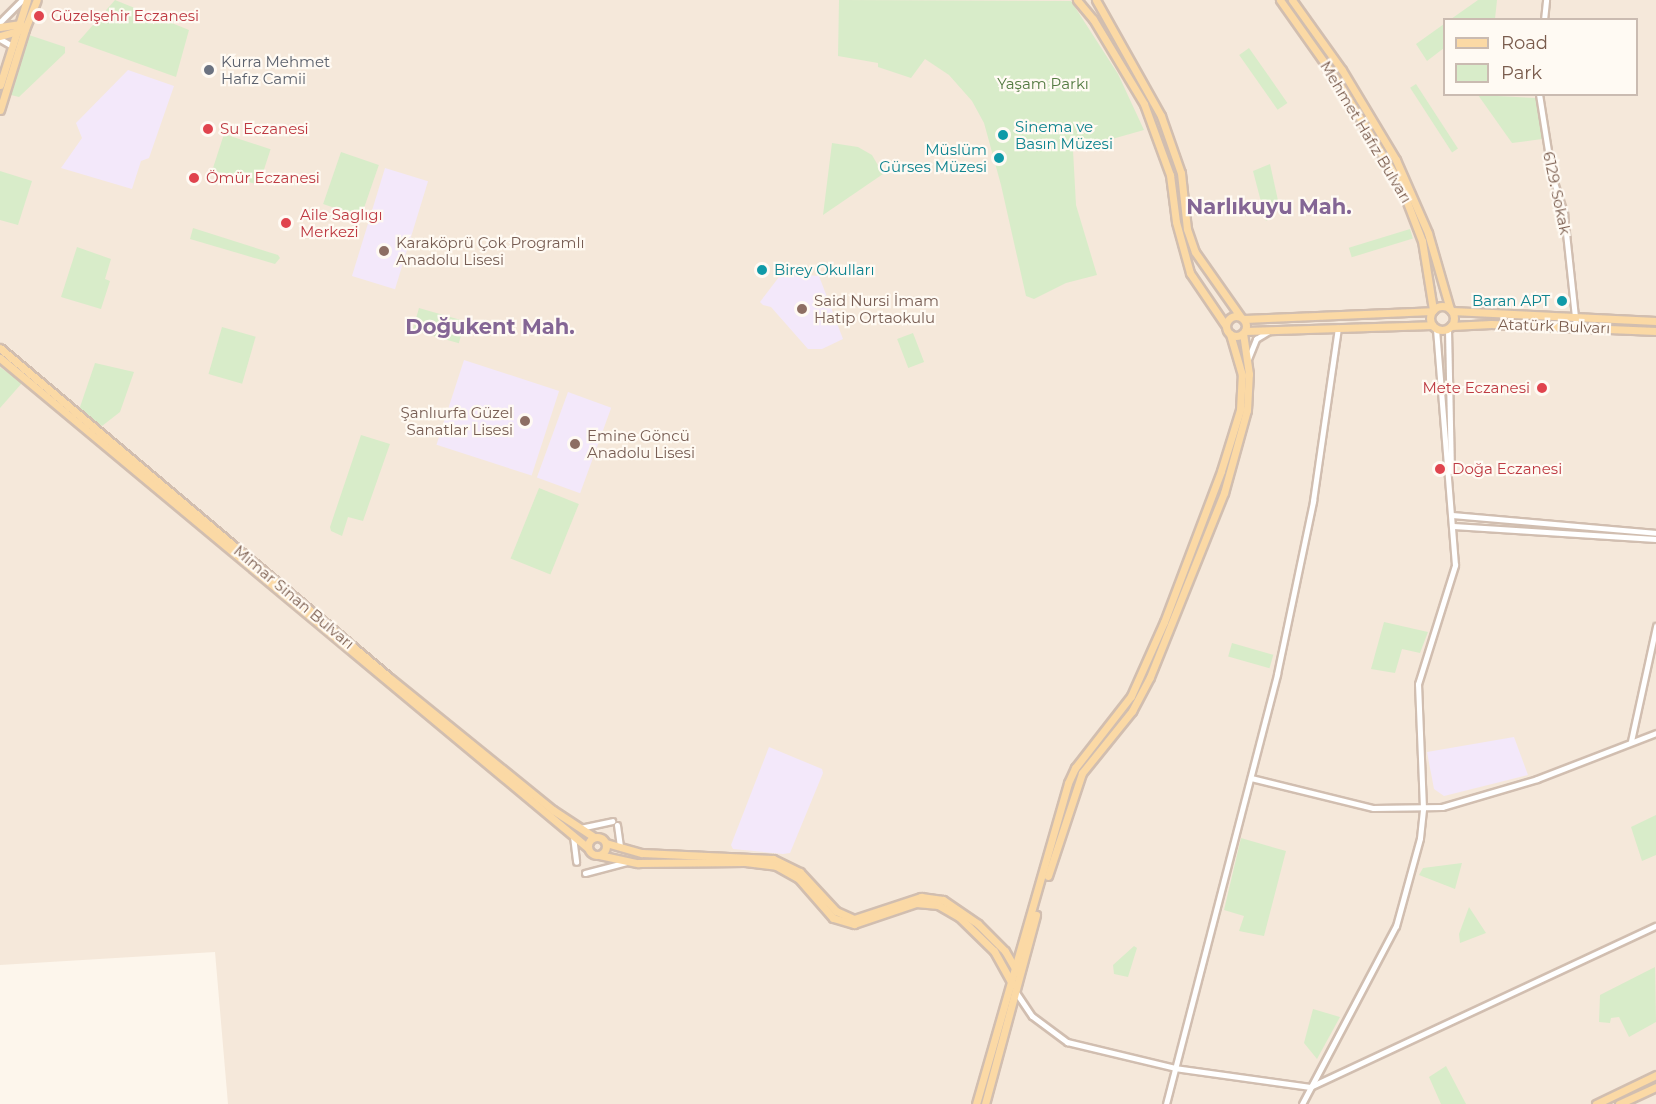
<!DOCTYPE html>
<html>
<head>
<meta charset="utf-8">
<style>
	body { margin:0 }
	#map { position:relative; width:1656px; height:1104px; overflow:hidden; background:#fdf6ec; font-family:Montserrat,sans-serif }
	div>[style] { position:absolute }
	.residential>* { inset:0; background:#f5e8da }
	.education>* { inset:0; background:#f3e8fa; transform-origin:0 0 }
	.green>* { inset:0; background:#d8ecc9; transform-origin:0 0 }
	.roads { filter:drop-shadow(2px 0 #d1beb0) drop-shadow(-2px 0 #d1beb0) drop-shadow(0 2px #d1beb0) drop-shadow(0 -2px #d1beb0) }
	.minor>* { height:5px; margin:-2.5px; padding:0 2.5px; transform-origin:2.5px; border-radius:2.5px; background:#fff }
	.major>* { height:7px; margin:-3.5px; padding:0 3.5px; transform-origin:3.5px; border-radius:3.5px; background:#fbd9a5 }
	.major>.ring { margin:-3.5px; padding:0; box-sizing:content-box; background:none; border:7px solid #fbd9a5; border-radius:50% }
	.dots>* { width:16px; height:16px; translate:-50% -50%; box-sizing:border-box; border:3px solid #fffaf3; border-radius:50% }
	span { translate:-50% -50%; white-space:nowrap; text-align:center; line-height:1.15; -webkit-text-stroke:4.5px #fffaf3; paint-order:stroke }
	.health-label { font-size:15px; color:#be3a42 }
	.left { translate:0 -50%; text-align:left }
	.right { translate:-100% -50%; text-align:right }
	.worship-label { font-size:15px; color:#5b616d }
	.park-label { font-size:15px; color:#537a41 }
	.culture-label { font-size:15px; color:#0d838f }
	.street-label { font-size:15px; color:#7a5c4d }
	.education-label { font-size:15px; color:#785e54 }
	.district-label { font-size:21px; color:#846695; font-weight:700 }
	.legend { position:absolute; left:1443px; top:18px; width:195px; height:78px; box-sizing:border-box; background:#fffaf3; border:2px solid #cabbb1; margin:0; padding:8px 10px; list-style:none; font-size:18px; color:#7a5c4d }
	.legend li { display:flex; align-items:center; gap:12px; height:30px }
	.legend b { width:30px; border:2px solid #cabbb1 }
</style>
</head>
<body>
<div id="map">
	<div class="residential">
		<i style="clip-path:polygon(evenodd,0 0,1656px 0,1656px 1104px,228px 1104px,215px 952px,0 965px,0 0,1444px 20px,1636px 20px,1636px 94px,1444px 94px,1444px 20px)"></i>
	</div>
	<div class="education">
		<i style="clip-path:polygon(128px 70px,174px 86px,149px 158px,141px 161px,132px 189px,61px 168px,82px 138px,76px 123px)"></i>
		<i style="left:385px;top:168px;width:45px;height:113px;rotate:17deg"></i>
		<i style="clip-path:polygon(782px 273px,819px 276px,843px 339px,822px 349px,808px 349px,771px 307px,763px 305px,760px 302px)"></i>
		<i style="left:464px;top:360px;width:100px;height:89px;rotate:18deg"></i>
		<i style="left:568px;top:392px;width:46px;height:91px;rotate:20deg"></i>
		<i style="clip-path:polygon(1514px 737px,1528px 775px,1444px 796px,1434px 789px,1427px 752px)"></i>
		<i style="clip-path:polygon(769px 747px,822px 769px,823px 773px,790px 853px,783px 854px,733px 849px,731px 845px)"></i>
	</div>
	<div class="green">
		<i style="clip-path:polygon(115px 0,189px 30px,176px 77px,78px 42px)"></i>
		<i style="clip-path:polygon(839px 0,1071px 1px,1118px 74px,1144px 130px,1073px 150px,1076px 205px,1097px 275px,1066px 283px,1034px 299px,1026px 296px,1001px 185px,984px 123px,972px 101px,949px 75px,925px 59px,911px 78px,878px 67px,878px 63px,838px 56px)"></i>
		<i style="clip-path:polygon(1478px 0,1497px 0,1495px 19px,1451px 19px)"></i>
		<i style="clip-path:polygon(1444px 24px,1444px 48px,1427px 61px,1416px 44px)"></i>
		<i style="clip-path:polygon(29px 35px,65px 47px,65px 53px,19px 97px,11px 95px)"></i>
		<i style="left:1249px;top:48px;width:67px;height:12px;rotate:55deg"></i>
		<i style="left:1416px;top:84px;width:77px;height:7px;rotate:57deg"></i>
		<i style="clip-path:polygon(1478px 95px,1536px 98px,1542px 139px,1512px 143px)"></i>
		<i style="left:224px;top:134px;width:49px;height:38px;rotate:18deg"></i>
		<i style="clip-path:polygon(832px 143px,858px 147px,872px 155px,883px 174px,823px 215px)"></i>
		<i style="left:341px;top:152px;width:40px;height:55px;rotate:19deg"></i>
		<i style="clip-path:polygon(1270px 164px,1279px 205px,1266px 221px,1253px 171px)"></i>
		<i style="clip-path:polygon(0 171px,32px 181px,18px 225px,0 220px)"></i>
		<i style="clip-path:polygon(193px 228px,278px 255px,280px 258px,275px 264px,190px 239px)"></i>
		<i style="left:1410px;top:229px;width:10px;height:64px;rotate:73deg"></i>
		<i style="clip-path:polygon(77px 247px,111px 259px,105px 279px,110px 281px,101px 309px,61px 297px)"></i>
		<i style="left:419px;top:308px;width:48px;height:23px;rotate:16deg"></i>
		<i style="left:222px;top:327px;width:35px;height:49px;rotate:16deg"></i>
		<i style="left:913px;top:333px;width:31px;height:17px;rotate:69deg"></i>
		<i style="clip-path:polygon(95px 363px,134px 372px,120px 412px,102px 426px,82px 413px,80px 407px)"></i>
		<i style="clip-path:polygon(0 367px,22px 383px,0 408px)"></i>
		<i style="clip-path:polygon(361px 435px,390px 444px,363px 521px,348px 517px,342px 536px,331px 531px,330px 527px)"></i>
		<i style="left:539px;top:488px;width:43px;height:76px;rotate:22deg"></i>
		<i style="clip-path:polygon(1384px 622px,1428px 632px,1420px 653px,1402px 649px,1395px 673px,1371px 669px)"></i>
		<i style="left:1232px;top:643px;width:43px;height:14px;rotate:16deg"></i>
		<i style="clip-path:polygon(1656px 815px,1656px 855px,1642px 861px,1631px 827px)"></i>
		<i style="clip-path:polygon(1241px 838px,1286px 851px,1264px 936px,1239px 931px,1244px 916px,1224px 910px)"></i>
		<i style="clip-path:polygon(1462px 863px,1455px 889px,1419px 875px,1423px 868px)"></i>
		<i style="clip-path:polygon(1469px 907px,1486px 933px,1460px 943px,1459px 934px)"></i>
		<i style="clip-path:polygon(1134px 946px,1137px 948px,1128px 977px,1114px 974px,1113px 965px)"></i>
		<i style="clip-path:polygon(1655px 967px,1656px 1022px,1629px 1037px,1619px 1017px,1611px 1018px,1610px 1023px,1599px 1022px,1600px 995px)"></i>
		<i style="clip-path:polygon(1313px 1009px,1340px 1017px,1317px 1059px,1304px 1043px)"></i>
		<i style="clip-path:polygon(1446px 1066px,1466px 1104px,1441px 1104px,1429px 1077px)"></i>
	</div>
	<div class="roads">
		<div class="minor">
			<i style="left:1544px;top:20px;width:20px;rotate:-84deg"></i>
			<i style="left:0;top:22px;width:31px;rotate:-45deg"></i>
			<i style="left:0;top:39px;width:14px;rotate:30deg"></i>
			<i style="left:1539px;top:94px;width:83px;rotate:81deg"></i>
			<i style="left:1552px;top:176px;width:40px;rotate:72deg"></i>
			<i style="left:1564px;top:214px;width:114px;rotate:83.9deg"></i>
			<i style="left:1448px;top:329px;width:142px;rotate:88.8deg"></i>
			<i style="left:1248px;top:359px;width:22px;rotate:-68deg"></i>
			<i style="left:1256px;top:339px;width:15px;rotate:-32deg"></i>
			<i style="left:1452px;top:515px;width:205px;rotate:5deg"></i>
			<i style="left:1453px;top:526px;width:203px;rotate:3.7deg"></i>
			<i style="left:1631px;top:741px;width:118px;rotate:-77.7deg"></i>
			<i style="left:1251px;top:778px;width:126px;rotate:13.8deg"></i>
			<i style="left:1373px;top:808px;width:69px;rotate:-0.8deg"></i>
			<i style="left:1442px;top:807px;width:99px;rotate:-16.4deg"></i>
			<i style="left:1537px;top:779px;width:128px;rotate:-21.1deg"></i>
			<i style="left:617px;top:825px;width:21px;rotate:82deg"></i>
			<i style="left:580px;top:828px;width:33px;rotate:-12deg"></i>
			<i style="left:573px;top:836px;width:26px;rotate:83deg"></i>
			<i style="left:585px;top:873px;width:43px;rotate:-14.7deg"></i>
			<i style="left:1015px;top:991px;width:30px;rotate:56deg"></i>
			<i style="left:1032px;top:1016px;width:44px;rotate:36.6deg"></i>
			<i style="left:1067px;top:1042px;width:111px;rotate:13.5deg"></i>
			<i style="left:1175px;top:1068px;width:136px;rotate:8deg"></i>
			<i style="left:1310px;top:1087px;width:382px;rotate:-25deg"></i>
			<i style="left:1166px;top:1104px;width:444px;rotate:-75.5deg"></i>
			<i style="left:1277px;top:674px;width:177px;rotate:-78.2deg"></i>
			<i style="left:1313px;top:501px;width:175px;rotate:-81.8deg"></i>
			<i style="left:1302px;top:1104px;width:201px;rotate:-62.2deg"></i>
			<i style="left:1396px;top:926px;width:91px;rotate:-74.7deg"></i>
			<i style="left:1420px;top:838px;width:30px;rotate:-84deg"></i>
			<i style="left:1423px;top:808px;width:124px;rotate:-92.3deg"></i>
			<i style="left:1418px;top:684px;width:125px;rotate:-72.7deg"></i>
			<i style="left:1455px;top:565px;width:237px;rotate:-94.6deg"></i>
		</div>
		<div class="major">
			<i style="left:1077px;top:0;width:25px;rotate:50deg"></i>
			<i style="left:1093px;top:19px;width:99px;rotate:59deg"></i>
			<i style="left:1144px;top:104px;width:76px;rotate:69.9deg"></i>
			<i style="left:1170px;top:175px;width:47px;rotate:82.7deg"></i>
			<i style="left:1176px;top:222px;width:53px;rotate:74.6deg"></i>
			<i style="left:1190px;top:273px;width:64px;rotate:55.8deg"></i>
			<i style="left:1096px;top:0;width:133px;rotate:60.7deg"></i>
			<i style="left:1161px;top:116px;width:60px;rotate:70.7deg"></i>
			<i style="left:1181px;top:173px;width:56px;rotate:83.9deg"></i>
			<i style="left:1187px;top:229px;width:24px;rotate:71deg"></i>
			<i style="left:1195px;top:252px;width:78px;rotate:54.9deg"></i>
			<i style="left:1280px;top:0;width:100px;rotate:54.7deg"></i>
			<i style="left:1338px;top:82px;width:119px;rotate:58.7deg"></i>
			<i style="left:1400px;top:184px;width:61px;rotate:68.9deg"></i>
			<i style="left:1422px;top:241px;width:70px;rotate:80.9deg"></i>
			<i style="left:1292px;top:0;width:86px;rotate:54.5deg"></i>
			<i style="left:1342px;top:70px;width:105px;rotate:59deg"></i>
			<i style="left:1396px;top:160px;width:80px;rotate:66.3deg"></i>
			<i style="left:1428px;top:233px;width:79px;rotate:73.9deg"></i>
			<i style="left:0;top:27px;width:21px;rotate:-8deg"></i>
			<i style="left:0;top:36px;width:26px;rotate:-16deg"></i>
			<i style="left:25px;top:29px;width:31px;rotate:-68deg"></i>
			<i style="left:0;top:85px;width:89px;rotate:-72.4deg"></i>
			<i style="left:0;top:110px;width:85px;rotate:-72.8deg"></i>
			<i class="ring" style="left:1430px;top:306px;width:17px;height:17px"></i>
			<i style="left:1452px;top:311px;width:204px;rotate:2.8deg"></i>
			<i class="ring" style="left:1226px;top:316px;width:13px;height:13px"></i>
			<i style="left:1244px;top:319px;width:188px;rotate:-2.4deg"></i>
			<i style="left:1451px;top:326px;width:40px;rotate:-2.9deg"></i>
			<i style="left:1491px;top:324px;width:165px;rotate:2.4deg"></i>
			<i style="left:1245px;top:331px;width:187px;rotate:-1.8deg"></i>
			<i style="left:0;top:348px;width:511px;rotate:40.24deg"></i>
			<i style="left:390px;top:678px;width:210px;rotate:39deg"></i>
			<i style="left:553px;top:810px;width:49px;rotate:33.4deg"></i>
			<i style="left:0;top:358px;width:765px;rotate:39.81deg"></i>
			<i class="ring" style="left:588px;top:837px;width:11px;height:11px"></i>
			<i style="left:606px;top:843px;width:37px;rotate:16deg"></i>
			<i style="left:642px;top:853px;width:131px;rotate:2.6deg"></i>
			<i style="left:773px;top:859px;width:30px;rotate:26deg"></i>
			<i style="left:800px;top:872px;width:53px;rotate:47.3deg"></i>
			<i style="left:836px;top:911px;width:20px;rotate:24deg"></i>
			<i style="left:854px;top:919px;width:71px;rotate:-18.2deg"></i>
			<i style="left:921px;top:897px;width:22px;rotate:8deg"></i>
			<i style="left:943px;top:900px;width:42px;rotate:34.4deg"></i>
			<i style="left:978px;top:924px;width:38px;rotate:45deg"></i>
			<i style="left:1005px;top:951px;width:22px;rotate:60deg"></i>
			<i style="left:599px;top:855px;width:40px;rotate:12deg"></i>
			<i style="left:638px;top:863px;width:107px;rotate:-0.5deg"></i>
			<i style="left:745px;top:862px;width:31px;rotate:7deg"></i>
			<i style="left:776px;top:866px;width:25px;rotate:29deg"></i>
			<i style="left:798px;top:878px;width:53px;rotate:48.8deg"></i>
			<i style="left:833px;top:918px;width:22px;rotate:16deg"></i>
			<i style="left:854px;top:924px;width:65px;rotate:-18.7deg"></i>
			<i style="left:916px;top:903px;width:22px;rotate:5deg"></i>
			<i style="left:938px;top:905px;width:24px;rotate:30deg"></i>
			<i style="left:959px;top:917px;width:49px;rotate:44.2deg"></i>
			<i style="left:994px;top:951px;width:38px;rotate:61deg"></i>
			<i style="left:1048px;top:876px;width:108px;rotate:-71.7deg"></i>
			<i style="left:1082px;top:773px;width:80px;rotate:-51.1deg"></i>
			<i style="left:1132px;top:711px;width:38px;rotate:-62deg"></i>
			<i style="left:1150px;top:677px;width:198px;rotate:-68.1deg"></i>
			<i style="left:1224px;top:493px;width:86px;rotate:-74.5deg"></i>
			<i style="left:1247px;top:410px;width:36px;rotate:-87deg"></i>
			<i style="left:1249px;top:374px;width:41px;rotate:-98.3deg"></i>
			<i style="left:976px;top:1104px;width:334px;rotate:-74deg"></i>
			<i style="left:1068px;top:783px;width:17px;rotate:-65deg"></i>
			<i style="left:1075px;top:768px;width:91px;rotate:-52.1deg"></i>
			<i style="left:1131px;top:696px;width:81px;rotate:-66deg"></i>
			<i style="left:1164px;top:622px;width:161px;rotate:-69.3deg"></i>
			<i style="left:1221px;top:471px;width:64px;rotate:-72.7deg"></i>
			<i style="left:1240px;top:410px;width:35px;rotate:-87deg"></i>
			<i style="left:1242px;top:375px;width:43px;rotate:-106.3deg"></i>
			<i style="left:985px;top:1104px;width:196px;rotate:-74.9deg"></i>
			<i style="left:1596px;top:1104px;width:67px;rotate:-25.8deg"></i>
			<i style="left:1619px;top:1104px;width:41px;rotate:-24.7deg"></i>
		</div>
	</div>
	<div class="dots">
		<i style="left:39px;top:16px;background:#e0444e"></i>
		<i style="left:209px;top:70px;background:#6b7280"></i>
		<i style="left:208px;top:129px;background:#e0444e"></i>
		<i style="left:1003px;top:135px;background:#0f9aa8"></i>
		<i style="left:999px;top:158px;background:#0f9aa8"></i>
		<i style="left:194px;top:178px;background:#e0444e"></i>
		<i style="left:286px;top:223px;background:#e0444e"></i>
		<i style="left:384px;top:251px;background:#8d6e63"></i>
		<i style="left:762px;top:270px;background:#0f9aa8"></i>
		<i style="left:1562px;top:301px;background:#0f9aa8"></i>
		<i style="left:802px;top:309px;background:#8d6e63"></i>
		<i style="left:1542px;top:388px;background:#e0444e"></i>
		<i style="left:525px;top:421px;background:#8d6e63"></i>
		<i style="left:575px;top:444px;background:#8d6e63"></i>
		<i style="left:1440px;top:469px;background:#e0444e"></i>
	</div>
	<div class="health-label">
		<span class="left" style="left:51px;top:16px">Güzelşehir Eczanesi</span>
		<span class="left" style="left:220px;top:129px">Su Eczanesi</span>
		<span class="left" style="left:206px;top:178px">Ömür Eczanesi</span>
		<span class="left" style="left:300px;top:223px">Aile Saglıgı<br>Merkezi</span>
		<span class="right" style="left:1530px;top:388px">Mete Eczanesi</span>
		<span class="left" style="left:1452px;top:469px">Doğa Eczanesi</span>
	</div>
	<div class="worship-label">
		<span class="left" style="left:221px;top:70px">Kurra Mehmet<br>Hafız Camii</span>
	</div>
	<div class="park-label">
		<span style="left:1043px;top:84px">Yaşam Parkı</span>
	</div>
	<div class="culture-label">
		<span class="left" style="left:1015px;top:135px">Sinema ve<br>Basın Müzesi</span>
		<span class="right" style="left:987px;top:158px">Müslüm<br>Gürses Müzesi</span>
		<span class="left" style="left:774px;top:270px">Birey Okulları</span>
		<span class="right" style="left:1550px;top:301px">Baran APT</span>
	</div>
	<div class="street-label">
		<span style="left:1366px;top:132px;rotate:59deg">Mehmet Hafız Bulvarı</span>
		<span style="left:1557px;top:193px;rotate:78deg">6129. Sokak</span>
		<span style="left:1554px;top:326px;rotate:2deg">Atatürk Bulvarı</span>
		<span style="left:294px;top:597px;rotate:40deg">Mimar Sinan Bulvarı</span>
	</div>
	<div class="education-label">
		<span class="left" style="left:396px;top:251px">Karaköprü Çok Programlı<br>Anadolu Lisesi</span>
		<span class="left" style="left:814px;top:309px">Said Nursi İmam<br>Hatip Ortaokulu</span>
		<span class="right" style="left:513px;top:421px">Şanlıurfa Güzel<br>Sanatlar Lisesi</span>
		<span class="left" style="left:587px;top:444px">Emine Göncü<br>Anadolu Lisesi</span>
	</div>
	<div class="district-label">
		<span style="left:1269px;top:207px">Narlıkuyu Mah.</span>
		<span style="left:490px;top:327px">Doğukent Mah.</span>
	</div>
	<ul class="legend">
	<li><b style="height:8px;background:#fbd9a5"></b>Road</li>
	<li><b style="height:16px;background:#d8ecc9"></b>Park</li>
	</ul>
</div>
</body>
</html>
